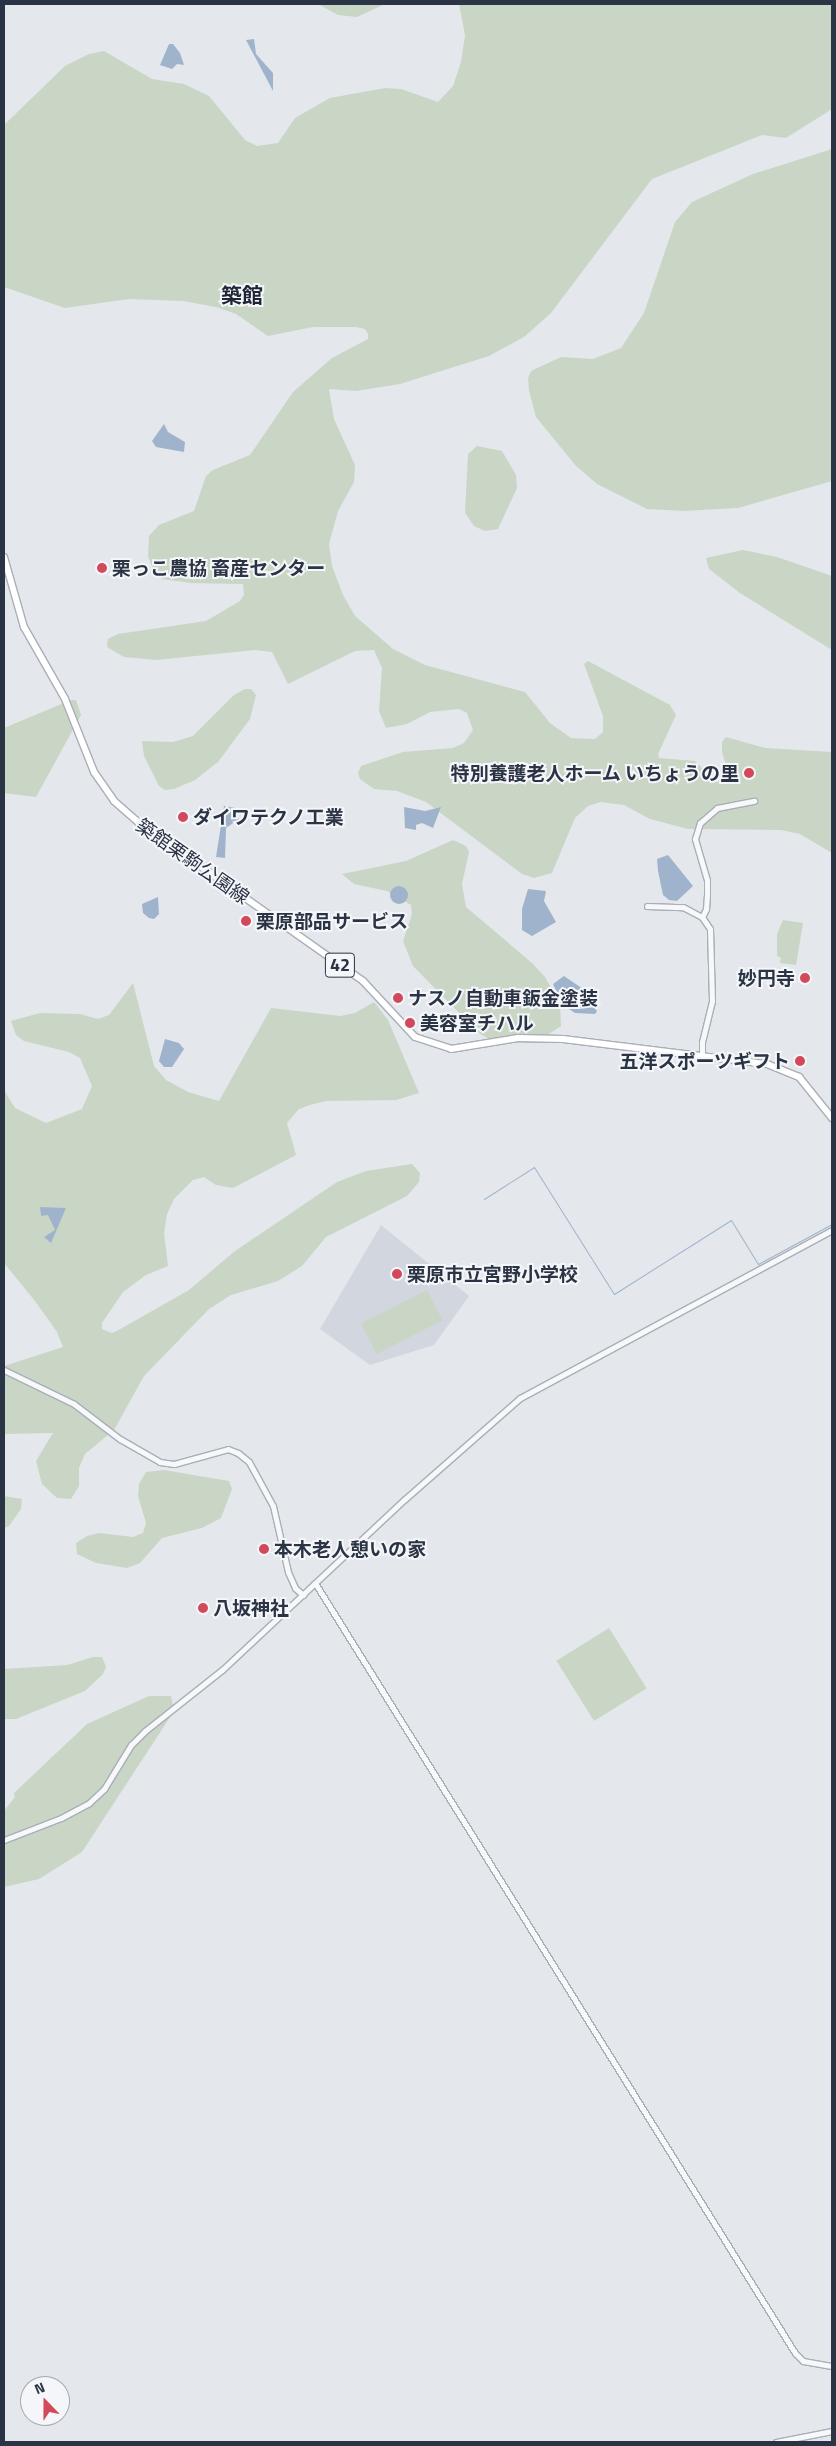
<!DOCTYPE html>
<html>
<head>
<meta charset="utf-8">
<style>
	body { margin:0 }
	#map { position:relative; width:836px; height:2446px; overflow:hidden; background:#e4e7ec; font-family:"Titillium Web","Noto Sans JP",sans-serif }
	div>[style] { position:absolute }
	.built>* { inset:0; background:#d2d6de }
	.green>* { inset:0; background:#c9d6c5; transform-origin:0 0 }
	.water>* { inset:0; background:#9fb4cc }
	.round { border-radius:50% }
	.stream>* { height:1px; margin:-0.5px; padding:0 0.5px; transform-origin:0.5px; border-radius:0.5px; background:#9fb4cc }
	.roads { filter:drop-shadow(1px 0 #a9aeb7) drop-shadow(-1px 0 #a9aeb7) drop-shadow(0 1px #a9aeb7) drop-shadow(0 -1px #a9aeb7) }
	.tertiary>* { height:5px; margin:-2.5px; padding:0 2.5px; transform-origin:2.5px; border-radius:2.5px; background:#f7f8fa }
	.primary>* { height:6px; margin:-3px; padding:0 3px; transform-origin:3px; border-radius:3px; background:#fff }
	.dots>* { width:14px; height:14px; translate:-50% -50%; box-sizing:border-box; border:2px solid #f4f6f9; border-radius:50% }
	span { translate:-50% -50%; white-space:nowrap; text-align:center; line-height:1.15; -webkit-text-stroke:4px #f4f6f9; paint-order:stroke }
	.shield-label span { padding:1px 4px; background:#f4f6f9; border:1px solid; border-radius:4px; -webkit-text-stroke-width:0 }
	.shield-label { font-size:18px; color:#2b3445; font-weight:700 }
	.poi-label { font-size:19px; color:#2b3445; font-weight:700 }
	.left { translate:0 -50%; text-align:left }
	.right { translate:-100% -50%; text-align:right }
	.street-label { font-size:19px; color:#2b3445 }
	.quarter-label { font-size:21px; color:#1d2536; font-weight:700 }
	.frame { position:absolute; inset:0; border:5px solid #2b3445; pointer-events:none }
	.north { position:absolute; left:20px; top:2376px; width:50px; height:50px; box-sizing:border-box; background:#f4f6f9; border:1px solid #a4a8b1; border-radius:50%; rotate:338deg; font-size:14px; font-weight:700; line-height:20px; text-align:center; color:#2b3445 }
	.north::after { content:''; display:block; margin:auto; width:18px; height:22px; background:#d1495b; clip-path:polygon(50% 0,100% 100%,50% 72%,0 100%) }
</style>
</head>
<body>
<div id="map">
	<div class="built">
		<i style="clip-path:polygon(381px 1225px,469px 1296px,434px 1345px,370px 1365px,320px 1329px)"></i>
	</div>
	<div class="green">
		<i style="clip-path:polygon(318px 4px,385px 4px,357px 17px,338px 15px)"></i>
		<i style="clip-path:polygon(459px 4px,832px 4px,832px 109px,786px 138px,762px 135px,652px 179px,551px 313px,524px 337px,489px 356px,400px 384px,356px 391px,329px 389px,334px 419px,355px 465px,354px 482px,338px 511px,329px 544px,332px 566px,343px 595px,355px 616px,393px 649px,425px 665px,525px 692px,550px 723px,571px 738px,595px 739px,603px 732px,603px 716px,584px 664px,588px 661px,670px 705px,676px 715px,658px 754px,659px 758px,695px 761px,717px 782px,730px 778px,722px 752px,722px 742px,726px 737px,765px 748px,832px 752px,832px 853px,800px 834px,781px 830px,688px 829px,650px 819px,624px 805px,600px 802px,588px 806px,575px 818px,552px 873px,534px 878px,522px 874px,426px 802px,397px 791px,374px 789px,360px 779px,358px 773px,361px 766px,403px 752px,453px 748px,464px 743px,473px 730px,467px 713px,459px 709px,430px 712px,407px 724px,386px 728px,379px 711px,382px 668px,374px 650px,355px 651px,288px 684px,272px 652px,255px 650px,156px 660px,124px 657px,107px 647px,108px 639px,118px 634px,206px 621px,240px 601px,244px 595px,243px 584px,191px 583px,162px 579px,155px 574px,148px 556px,149px 536px,159px 525px,194px 511px,206px 476px,213px 470px,250px 455px,293px 392px,332px 358px,368px 339px,368px 334px,365px 329px,356px 327px,313px 327px,268px 336px,236px 314px,216px 307px,183px 301px,129px 299px,65px 308px,4px 287px,4px 125px,65px 66px,89px 54px,104px 51px,152px 79px,184px 84px,209px 96px,245px 140px,257px 146px,278px 143px,295px 118px,330px 98px,385px 88px,401px 89px,438px 102px,453px 86px,461px 62px,465px 35px)"></i>
		<i style="clip-path:polygon(832px 149px,832px 481px,738px 508px,684px 511px,647px 509px,597px 484px,576px 466px,536px 417px,529px 391px,528px 378px,531px 371px,561px 357px,593px 359px,621px 348px,644px 313px,675px 222px,692px 202px,753px 174px)"></i>
		<i style="clip-path:polygon(477px 446px,502px 451px,516px 475px,517px 488px,498px 529px,485px 531px,474px 526px,465px 513px,468px 454px)"></i>
		<i style="clip-path:polygon(743px 550px,777px 557px,832px 576px,832px 650px,740px 593px,709px 569px,706px 558px)"></i>
		<i style="clip-path:polygon(245px 689px,251px 689px,256px 695px,250px 719px,218px 762px,195px 780px,174px 789px,165px 790px,159px 786px,144px 756px,142px 741px,173px 742px,193px 736px,234px 695px)"></i>
		<i style="clip-path:polygon(71px 700px,76px 700px,81px 715px,36px 797px,4px 793px,4px 728px)"></i>
		<i style="clip-path:polygon(453px 840px,466px 846px,469px 852px,462px 884px,466px 907px,532px 963px,545px 977px,560px 1004px,561px 1026px,535px 1043px,496px 1043px,479px 1033px,413px 966px,403px 941px,412px 914px,411px 905px,387px 891px,354px 884px,342px 874px,406px 861px)"></i>
		<i style="clip-path:polygon(783px 920px,803px 923px,796px 965px,780px 963px,781px 958px,777px 956px,777px 934px)"></i>
		<i style="clip-path:polygon(133px 983px,154px 1066px,166px 1080px,188px 1092px,219px 1101px,271px 1008px,340px 1016px,355px 1013px,374px 1002px,388px 1020px,419px 1093px,396px 1100px,326px 1101px,310px 1105px,299px 1109px,287px 1123px,296px 1155px,233px 1188px,216px 1185px,204px 1177px,193px 1180px,174px 1199px,167px 1214px,164px 1233px,168px 1266px,146px 1275px,123px 1292px,102px 1323px,102px 1329px,112px 1333px,117px 1331px,189px 1290px,235px 1251px,337px 1182px,366px 1171px,412px 1164px,420px 1173px,419px 1182px,407px 1196px,326px 1237px,302px 1266px,278px 1281px,231px 1295px,209px 1309px,144px 1376px,114px 1430px,85px 1454px,79px 1468px,79px 1486px,71px 1499px,57px 1498px,42px 1484px,36px 1461px,53px 1433px,4px 1434px,4px 1366px,63px 1347px,57px 1332px,35px 1301px,4px 1263px,4px 1090px,15px 1108px,46px 1123px,82px 1109px,92px 1086px,80px 1058px,69px 1052px,24px 1041px,16px 1035px,11px 1021px,40px 1013px,80px 1014px,98px 1019px,109px 1015px)"></i>
		<i style="left:427px;top:1290px;width:34px;height:74px;rotate:63deg"></i>
		<i style="clip-path:polygon(164px 1470px,229px 1481px,232px 1489px,221px 1518px,202px 1528px,162px 1538px,140px 1563px,127px 1568px,96px 1563px,77px 1554px,76px 1543px,87px 1536px,99px 1533px,133px 1537px,143px 1533px,146px 1523px,138px 1496px,139px 1484px,146px 1472px)"></i>
		<i style="clip-path:polygon(4px 1496px,22px 1499px,21px 1509px,9px 1526px,4px 1528px)"></i>
		<i style="left:609px;top:1628px;width:71px;height:62px;rotate:58deg"></i>
		<i style="clip-path:polygon(93px 1657px,102px 1657px,106px 1667px,103px 1674px,85px 1691px,16px 1719px,4px 1719px,4px 1669px,67px 1665px)"></i>
		<i style="clip-path:polygon(149px 1696px,171px 1696px,174px 1711px,82px 1852px,39px 1879px,4px 1887px,4px 1811px,15px 1797px,14px 1793px,87px 1724px)"></i>
	</div>
	<div class="water">
		<i style="clip-path:polygon(254px 39px,256px 54px,273px 73px,273px 91px,246px 40px)"></i>
		<i style="clip-path:polygon(169px 44px,173px 44px,180px 53px,184px 65px,177px 64px,172px 69px,160px 65px)"></i>
		<i style="clip-path:polygon(164px 424px,168px 432px,185px 442px,184px 452px,156px 447px,152px 441px)"></i>
		<i style="clip-path:polygon(224px 806px,235px 808px,235px 814px,239px 819px,226px 828px,225px 858px,216px 857px)"></i>
		<i style="clip-path:polygon(404px 807px,425px 811px,441px 807px,433px 828px,422px 823px,416px 825px,416px 830px,405px 828px)"></i>
		<i style="clip-path:polygon(668px 855px,693px 886px,677px 901px,669px 900px,663px 895px,658px 871px,657px 859px)"></i>
		<i class="round" style="left:390px;top:886px;width:18px;height:18px"></i>
		<i style="clip-path:polygon(528px 889px,546px 891px,544px 901px,556px 922px,532px 936px,522px 930px,522px 909px)"></i>
		<i style="clip-path:polygon(158px 897px,159px 914px,154px 919px,149px 918px,143px 913px,142px 904px)"></i>
		<i style="clip-path:polygon(564px 976px,586px 991px,586px 999px,597px 1011px,595px 1014px,575px 1013px,563px 1005px,553px 984px)"></i>
		<i style="clip-path:polygon(165px 1039px,179px 1043px,184px 1049px,172px 1067px,164px 1067px,159px 1061px)"></i>
		<i style="clip-path:polygon(40px 1207px,66px 1208px,51px 1243px,44px 1237px,55px 1230px,48px 1215px,41px 1216px)"></i>
	</div>
	<div class="stream">
		<i style="left:484px;top:1199px;width:59px;rotate:-32.6deg"></i>
		<i style="left:534px;top:1167px;width:150px;rotate:57.8deg"></i>
		<i style="left:614px;top:1294px;width:138px;rotate:-32.3deg"></i>
		<i style="left:731px;top:1220px;width:52px;rotate:58.5deg"></i>
		<i style="left:758px;top:1264px;width:84px;rotate:-28.4deg"></i>
	</div>
	<div class="roads">
		<div class="tertiary">
			<i style="left:647px;top:906px;width:36px;rotate:2deg"></i>
			<i style="left:683px;top:907px;width:21px;rotate:28deg"></i>
			<i style="left:702px;top:917px;width:14px;rotate:56deg"></i>
			<i style="left:710px;top:929px;width:72px;rotate:88.4deg"></i>
			<i style="left:712px;top:1001px;width:42px;rotate:103.7deg"></i>
			<i style="left:702px;top:1042px;width:15px;rotate:90deg"></i>
			<i style="left:702px;top:917px;width:9px;rotate:-63deg"></i>
			<i style="left:706px;top:909px;width:15px;rotate:-86deg"></i>
			<i style="left:707px;top:894px;width:14px;rotate:-90deg"></i>
			<i style="left:707px;top:880px;width:43px;rotate:-106.3deg"></i>
			<i style="left:695px;top:839px;width:17px;rotate:-73deg"></i>
			<i style="left:700px;top:823px;width:23px;rotate:-41deg"></i>
			<i style="left:717px;top:808px;width:38px;rotate:-11deg"></i>
			<i style="left:4px;top:1370px;width:78px;rotate:25.9deg"></i>
			<i style="left:74px;top:1404px;width:58px;rotate:37.3deg"></i>
			<i style="left:120px;top:1439px;width:46px;rotate:29.9deg"></i>
			<i style="left:160px;top:1462px;width:14px;rotate:8deg"></i>
			<i style="left:174px;top:1464px;width:56px;rotate:-15.5deg"></i>
			<i style="left:228px;top:1449px;width:11px;rotate:22deg"></i>
			<i style="left:238px;top:1453px;width:14px;rotate:39deg"></i>
			<i style="left:249px;top:1462px;width:50px;rotate:61.4deg"></i>
			<i style="left:273px;top:1506px;width:68px;rotate:77.2deg"></i>
			<i style="left:288px;top:1572px;width:17px;rotate:66deg"></i>
			<i style="left:295px;top:1588px;width:11px;rotate:41deg"></i>
			<i style="left:315px;top:1583px;width:907px;rotate:58.06deg"></i>
			<i style="left:795px;top:2353px;width:11px;rotate:45deg"></i>
			<i style="left:803px;top:2361px;width:29px;rotate:10deg"></i>
			<i style="left:4px;top:1840px;width:61px;rotate:-21.1deg"></i>
			<i style="left:61px;top:1818px;width:32px;rotate:-28deg"></i>
			<i style="left:89px;top:1803px;width:21px;rotate:-43deg"></i>
			<i style="left:104px;top:1789px;width:52px;rotate:-58.5deg"></i>
			<i style="left:131px;top:1745px;width:20px;rotate:-45deg"></i>
			<i style="left:145px;top:1731px;width:98px;rotate:-38.4deg"></i>
			<i style="left:222px;top:1670px;width:250px;rotate:-43.1deg"></i>
			<i style="left:405px;top:1499px;width:153px;rotate:-41.3deg"></i>
			<i style="left:520px;top:1398px;width:354px;rotate:-28.3deg"></i>
			<i style="left:776px;top:2442px;width:57px;rotate:-11.1deg"></i>
		</div>
		<div class="primary">
			<i style="left:4px;top:557px;width:73px;rotate:74.1deg"></i>
			<i style="left:24px;top:627px;width:83px;rotate:60.3deg"></i>
			<i style="left:65px;top:699px;width:79px;rotate:68.3deg"></i>
			<i style="left:94px;top:772px;width:35px;rotate:55deg"></i>
			<i style="left:114px;top:801px;width:33px;rotate:41deg"></i>
			<i style="left:139px;top:823px;width:274px;rotate:35.2deg"></i>
			<i style="left:363px;top:981px;width:76px;rotate:47.1deg"></i>
			<i style="left:415px;top:1037px;width:38px;rotate:18deg"></i>
			<i style="left:451px;top:1049px;width:68px;rotate:-9.3deg"></i>
			<i style="left:518px;top:1038px;width:45px;rotate:1.3deg"></i>
			<i style="left:563px;top:1039px;width:206px;rotate:7deg"></i>
			<i style="left:767px;top:1064px;width:35px;rotate:22deg"></i>
			<i style="left:799px;top:1077px;width:53px;rotate:51.2deg"></i>
		</div>
	</div>
	<div class="dots">
		<i style="left:102px;top:568px;background:#d1495b"></i>
		<i style="left:749px;top:773px;background:#d1495b"></i>
		<i style="left:183px;top:817px;background:#d1495b"></i>
		<i style="left:246px;top:921px;background:#d1495b"></i>
		<i style="left:805px;top:978px;background:#d1495b"></i>
		<i style="left:398px;top:998px;background:#d1495b"></i>
		<i style="left:410px;top:1023px;background:#d1495b"></i>
		<i style="left:800px;top:1061px;background:#d1495b"></i>
		<i style="left:397px;top:1274px;background:#d1495b"></i>
		<i style="left:264px;top:1549px;background:#d1495b"></i>
		<i style="left:203px;top:1608px;background:#d1495b"></i>
	</div>
	<div class="shield-label">
		<span style="left:340px;top:965px">42</span>
	</div>
	<div class="poi-label">
		<span class="left" style="left:112px;top:568px">栗っこ農協 畜産センター</span>
		<span class="right" style="left:739px;top:773px">特別養護老人ホーム いちょうの里</span>
		<span class="left" style="left:193px;top:817px">ダイワテクノ工業</span>
		<span class="left" style="left:256px;top:921px">栗原部品サービス</span>
		<span class="right" style="left:795px;top:978px">妙円寺</span>
		<span class="left" style="left:408px;top:998px">ナスノ自動車鈑金塗装</span>
		<span class="left" style="left:420px;top:1023px">美容室チハル</span>
		<span class="right" style="left:790px;top:1061px">五洋スポーツギフト</span>
		<span class="left" style="left:407px;top:1274px">栗原市立宮野小学校</span>
		<span class="left" style="left:274px;top:1549px">本木老人憩いの家</span>
		<span class="left" style="left:213px;top:1608px">八坂神社</span>
	</div>
	<div class="street-label">
		<span style="left:193px;top:861px;rotate:35deg">築館栗駒公園線</span>
	</div>
	<div class="quarter-label">
		<span style="left:242px;top:295px">築館</span>
	</div>
	<div class="frame"></div>
	<div class="north">N</div>
</div>
</body>
</html>
